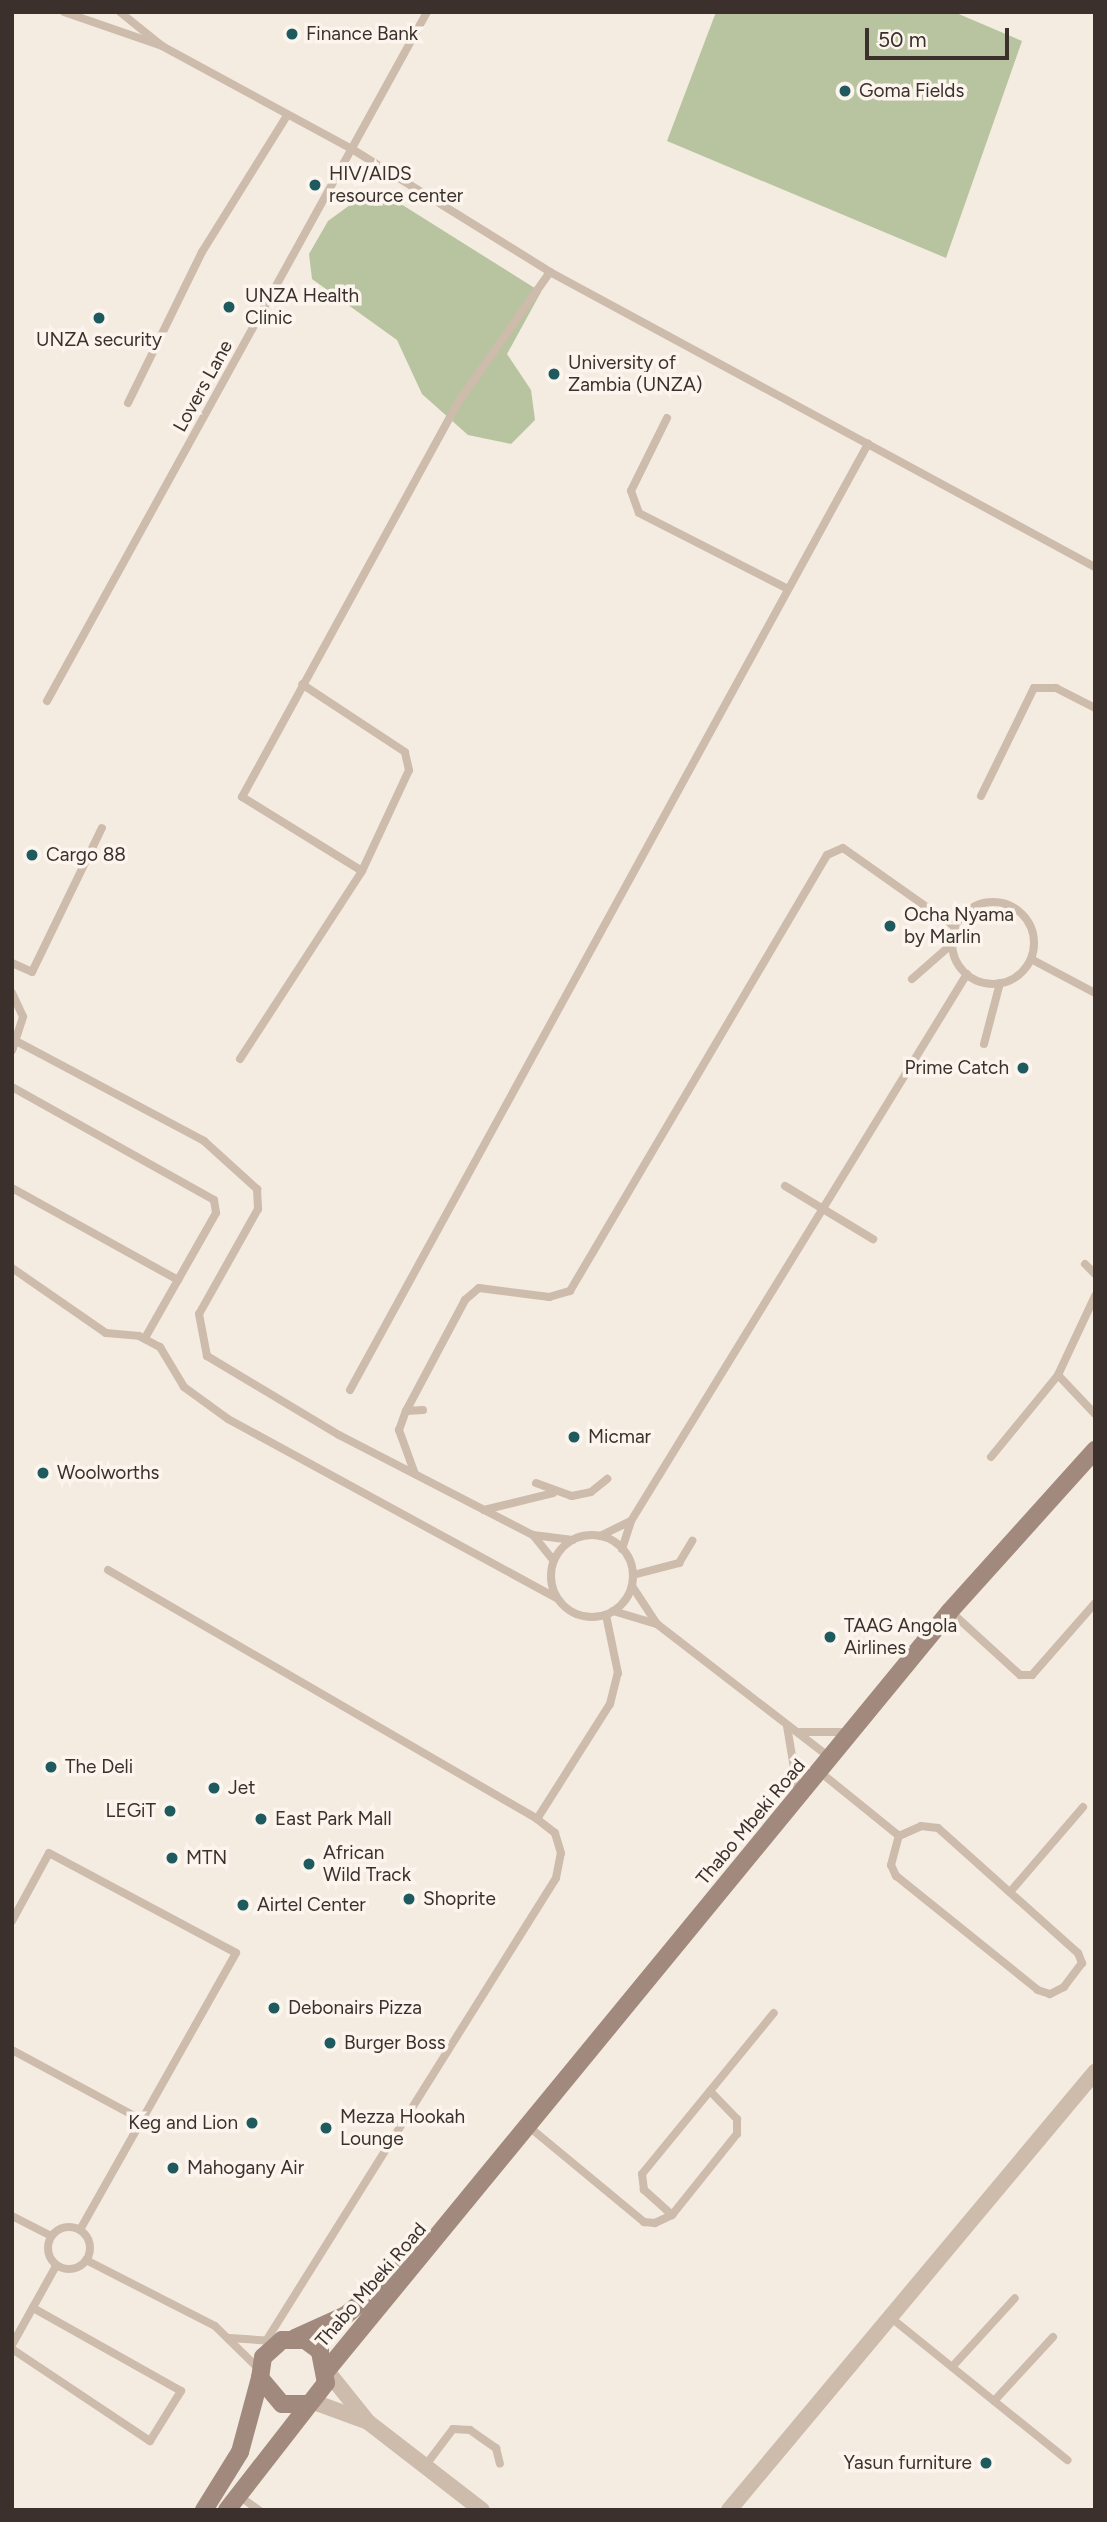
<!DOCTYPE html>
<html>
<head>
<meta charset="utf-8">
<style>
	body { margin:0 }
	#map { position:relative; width:1107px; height:2522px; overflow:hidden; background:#f4ebe1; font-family:Figtree,sans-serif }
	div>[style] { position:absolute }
	.green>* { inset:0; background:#b8c4a0 }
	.lane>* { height:8px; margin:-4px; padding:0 4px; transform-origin:4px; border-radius:4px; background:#cdbbac }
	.lane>.ring { margin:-4px; padding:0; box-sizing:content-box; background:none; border:8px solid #cdbbac; border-radius:50% }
	.street>* { height:16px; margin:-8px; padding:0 8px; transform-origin:8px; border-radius:8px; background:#cdbbac }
	.secondary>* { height:18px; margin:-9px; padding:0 9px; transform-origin:9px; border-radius:9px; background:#a18a7d }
	.dots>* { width:19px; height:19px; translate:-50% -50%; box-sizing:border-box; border:4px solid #fbf5ee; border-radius:50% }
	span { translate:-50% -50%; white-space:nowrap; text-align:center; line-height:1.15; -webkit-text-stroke:7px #fbf5ee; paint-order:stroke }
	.poi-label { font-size:19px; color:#3b302b }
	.left { translate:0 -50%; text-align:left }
	.right { translate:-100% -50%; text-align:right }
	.street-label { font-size:19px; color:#3b302b }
	.frame { position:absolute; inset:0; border:14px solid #3b302b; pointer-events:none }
	.scale { position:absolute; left:865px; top:28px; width:144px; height:32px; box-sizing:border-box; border:4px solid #3b302b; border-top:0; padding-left:9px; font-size:21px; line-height:24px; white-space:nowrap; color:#3b302b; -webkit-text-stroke:5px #fbf5ee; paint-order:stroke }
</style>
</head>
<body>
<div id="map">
	<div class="green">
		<i style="clip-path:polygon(716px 12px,954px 12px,1022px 41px,946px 258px,667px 141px)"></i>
		<i style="clip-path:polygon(365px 194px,385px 194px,541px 292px,507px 354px,531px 390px,535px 420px,511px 444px,468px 435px,422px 394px,397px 340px,312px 279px,309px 254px,328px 221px)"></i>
	</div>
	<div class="lane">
		<i style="left:64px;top:12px;width:104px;rotate:19.1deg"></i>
		<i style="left:120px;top:12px;width:54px;rotate:39deg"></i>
		<i style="left:162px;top:46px;width:216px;rotate:28.5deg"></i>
		<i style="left:352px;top:149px;width:233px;rotate:31.8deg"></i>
		<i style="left:550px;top:272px;width:620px;rotate:28.43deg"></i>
		<i style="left:128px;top:403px;width:168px;rotate:-63.9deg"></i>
		<i style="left:202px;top:252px;width:159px;rotate:-58.1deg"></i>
		<i style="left:667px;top:418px;width:81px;rotate:116.3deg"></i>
		<i style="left:631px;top:491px;width:23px;rotate:70deg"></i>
		<i style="left:639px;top:513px;width:167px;rotate:27deg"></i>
		<i style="left:47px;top:701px;width:787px;rotate:-61.12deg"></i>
		<i style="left:981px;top:796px;width:120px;rotate:-63.9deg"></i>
		<i style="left:1034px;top:688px;width:22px"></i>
		<i style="left:1056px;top:688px;width:44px;rotate:27.1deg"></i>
		<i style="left:362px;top:871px;width:141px;rotate:-148.3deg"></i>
		<i style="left:242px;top:797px;width:452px;rotate:-61.3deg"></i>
		<i style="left:459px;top:401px;width:158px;rotate:-54.8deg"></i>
		<i class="ring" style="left:952px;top:902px;width:74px;height:74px"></i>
		<i style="left:1031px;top:959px;width:72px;rotate:28deg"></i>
		<i style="left:12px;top:963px;width:22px;rotate:24deg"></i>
		<i style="left:32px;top:972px;width:160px;rotate:-64.1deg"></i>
		<i style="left:912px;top:979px;width:53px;rotate:-41.2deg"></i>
		<i style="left:12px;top:993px;width:26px;rotate:65deg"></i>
		<i style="left:23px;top:1017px;width:35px;rotate:108deg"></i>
		<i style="left:18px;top:1042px;width:211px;rotate:28deg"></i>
		<i style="left:204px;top:1141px;width:72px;rotate:42.2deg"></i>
		<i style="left:257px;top:1189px;width:20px;rotate:87deg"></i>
		<i style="left:258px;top:1209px;width:120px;rotate:119.3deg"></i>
		<i style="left:199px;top:1314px;width:43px;rotate:79.2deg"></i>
		<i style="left:207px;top:1356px;width:154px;rotate:30.9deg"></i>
		<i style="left:339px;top:1435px;width:218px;rotate:27.3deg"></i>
		<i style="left:533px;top:1535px;width:40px;rotate:7.1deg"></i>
		<i style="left:984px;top:1044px;width:63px;rotate:-75.3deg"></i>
		<i style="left:240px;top:1059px;width:224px;rotate:-57deg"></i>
		<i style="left:362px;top:871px;width:111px;rotate:-65deg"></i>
		<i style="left:409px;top:770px;width:18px;rotate:-103deg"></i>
		<i style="left:405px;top:752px;width:123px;rotate:-146.6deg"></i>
		<i style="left:12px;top:1087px;width:231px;rotate:29.2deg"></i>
		<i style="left:214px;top:1200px;width:13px;rotate:81deg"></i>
		<i style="left:216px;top:1213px;width:144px;rotate:119.6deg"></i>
		<i style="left:785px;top:1186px;width:103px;rotate:31.1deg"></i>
		<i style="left:12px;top:1188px;width:190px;rotate:29deg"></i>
		<i style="left:1085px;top:1264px;width:14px;rotate:45deg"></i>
		<i style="left:12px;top:1268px;width:114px;rotate:34.7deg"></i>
		<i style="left:106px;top:1333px;width:33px;rotate:5deg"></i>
		<i style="left:139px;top:1336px;width:24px;rotate:28deg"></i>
		<i style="left:160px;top:1347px;width:47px;rotate:59deg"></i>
		<i style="left:184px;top:1387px;width:54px;rotate:36deg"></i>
		<i style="left:228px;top:1419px;width:374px;rotate:28.6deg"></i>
		<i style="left:1095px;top:1296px;width:87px;rotate:115.1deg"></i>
		<i style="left:1058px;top:1375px;width:54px;rotate:46.5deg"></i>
		<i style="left:350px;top:1390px;width:1079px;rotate:-61.3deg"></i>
		<i style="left:406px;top:1411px;width:126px;rotate:-62deg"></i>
		<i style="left:465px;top:1300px;width:18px;rotate:-41deg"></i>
		<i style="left:479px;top:1288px;width:71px;rotate:7.3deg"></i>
		<i style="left:549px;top:1297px;width:22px;rotate:-16deg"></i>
		<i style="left:570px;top:1291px;width:506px;rotate:-59.48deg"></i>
		<i style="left:827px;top:855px;width:17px;rotate:-24deg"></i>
		<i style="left:843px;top:848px;width:137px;rotate:35.2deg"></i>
		<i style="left:991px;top:1457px;width:106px;rotate:-50.7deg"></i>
		<i style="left:415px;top:1474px;width:47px;rotate:-110deg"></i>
		<i style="left:399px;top:1430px;width:20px;rotate:-70deg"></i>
		<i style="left:406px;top:1411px;width:17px;rotate:-3deg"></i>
		<i style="left:536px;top:1483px;width:38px;rotate:20deg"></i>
		<i style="left:572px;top:1496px;width:19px;rotate:-12deg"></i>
		<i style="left:591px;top:1492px;width:21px;rotate:-39deg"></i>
		<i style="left:484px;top:1510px;width:71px;rotate:-13.8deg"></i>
		<i style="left:533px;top:1535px;width:33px;rotate:51deg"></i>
		<i class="ring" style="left:551px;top:1535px;width:74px;height:74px"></i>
		<i style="left:600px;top:1536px;width:34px;rotate:-26deg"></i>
		<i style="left:622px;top:1549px;width:29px;rotate:-72deg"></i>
		<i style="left:631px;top:1521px;width:642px;rotate:-58.44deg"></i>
		<i style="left:108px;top:1570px;width:496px;rotate:30.1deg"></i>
		<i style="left:537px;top:1819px;width:136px;rotate:-57.6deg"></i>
		<i style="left:610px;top:1704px;width:32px;rotate:-76deg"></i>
		<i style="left:618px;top:1673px;width:59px;rotate:-101.7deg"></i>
		<i style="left:633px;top:1575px;width:48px;rotate:-14.6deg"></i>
		<i style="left:679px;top:1563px;width:26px;rotate:-59deg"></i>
		<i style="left:632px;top:1586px;width:45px;rotate:56.7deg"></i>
		<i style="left:657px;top:1624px;width:217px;rotate:37.7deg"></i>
		<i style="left:613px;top:1611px;width:46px;rotate:16.5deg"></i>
		<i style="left:950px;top:1611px;width:95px;rotate:42.4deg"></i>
		<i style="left:1020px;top:1675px;width:12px"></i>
		<i style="left:1032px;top:1675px;width:96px;rotate:-48.8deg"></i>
		<i style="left:787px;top:1726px;width:67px;rotate:80.5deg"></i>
		<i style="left:800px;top:1732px;width:46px"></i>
		<i style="left:820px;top:1772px;width:102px;rotate:39deg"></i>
		<i style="left:921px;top:1826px;width:17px;rotate:7deg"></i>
		<i style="left:938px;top:1828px;width:188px;rotate:41.8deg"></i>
		<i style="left:1078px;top:1953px;width:11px;rotate:68deg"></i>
		<i style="left:1082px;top:1963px;width:30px;rotate:127deg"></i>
		<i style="left:1064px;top:1987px;width:16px;rotate:153deg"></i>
		<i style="left:1050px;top:1994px;width:13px;rotate:-162deg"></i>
		<i style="left:1038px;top:1990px;width:182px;rotate:-141.2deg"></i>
		<i style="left:896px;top:1876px;width:12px;rotate:-114deg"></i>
		<i style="left:891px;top:1865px;width:30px;rotate:-75deg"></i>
		<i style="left:899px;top:1836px;width:24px;rotate:-24deg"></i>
		<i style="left:1010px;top:1892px;width:112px;rotate:-49.3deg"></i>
		<i style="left:12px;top:1921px;width:77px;rotate:-61.4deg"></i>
		<i style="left:49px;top:1853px;width:212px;rotate:28.1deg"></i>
		<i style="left:236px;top:1953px;width:318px;rotate:119.4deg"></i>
		<i style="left:12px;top:2050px;width:148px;rotate:28.3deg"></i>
		<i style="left:528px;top:2126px;width:151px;rotate:39.6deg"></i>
		<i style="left:644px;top:2222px;width:11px;rotate:5deg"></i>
		<i style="left:655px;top:2223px;width:19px;rotate:-25deg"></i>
		<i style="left:672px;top:2215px;width:104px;rotate:-51.3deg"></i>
		<i style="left:737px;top:2134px;width:15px;rotate:-90deg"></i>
		<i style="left:737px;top:2119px;width:39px;rotate:-134deg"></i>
		<i style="left:672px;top:2215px;width:38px;rotate:-138deg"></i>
		<i style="left:644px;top:2190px;width:16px;rotate:-97deg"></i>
		<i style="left:642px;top:2174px;width:208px;rotate:-50.7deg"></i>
		<i style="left:12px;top:2216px;width:44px;rotate:27.1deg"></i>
		<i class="ring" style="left:48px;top:2227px;width:34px;height:34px"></i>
		<i style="left:86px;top:2260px;width:145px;rotate:27.1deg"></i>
		<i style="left:215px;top:2326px;width:63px;rotate:44.4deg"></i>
		<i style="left:890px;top:2317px;width:228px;rotate:38.9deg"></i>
		<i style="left:230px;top:2338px;width:39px;rotate:4deg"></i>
		<i style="left:266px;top:2341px;width:546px;rotate:-57.94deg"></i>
		<i style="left:556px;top:1878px;width:25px;rotate:-79deg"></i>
		<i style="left:561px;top:1853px;width:21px;rotate:-107deg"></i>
		<i style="left:555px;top:1833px;width:23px;rotate:-142deg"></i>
		<i style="left:12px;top:2345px;width:90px;rotate:-60.9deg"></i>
		<i style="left:12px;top:2349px;width:166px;rotate:33.7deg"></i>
		<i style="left:150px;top:2441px;width:59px;rotate:-58.2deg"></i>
		<i style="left:181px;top:2391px;width:170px;rotate:-150.7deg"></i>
		<i style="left:952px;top:2367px;width:93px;rotate:-47.6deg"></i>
		<i style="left:994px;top:2401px;width:87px;rotate:-47.3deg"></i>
		<i style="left:425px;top:2466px;width:46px;rotate:-52.9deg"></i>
		<i style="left:453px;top:2429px;width:17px;rotate:3deg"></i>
		<i style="left:470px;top:2430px;width:32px;rotate:35deg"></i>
		<i style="left:496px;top:2448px;width:16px;rotate:76deg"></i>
		<i style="left:238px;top:2495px;width:26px;rotate:36deg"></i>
	</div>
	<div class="street">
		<i style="left:327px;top:2371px;width:65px;rotate:51.2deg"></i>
		<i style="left:368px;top:2422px;width:144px;rotate:37.7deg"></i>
		<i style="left:311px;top:2401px;width:59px;rotate:20deg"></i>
		<i style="left:729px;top:2510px;width:571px;rotate:-50.12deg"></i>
	</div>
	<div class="secondary">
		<i style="left:295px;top:2338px;width:56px;rotate:-24.3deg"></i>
		<i style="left:346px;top:2315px;width:72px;rotate:-39.9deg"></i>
		<i style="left:327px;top:2370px;width:982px;rotate:-50.62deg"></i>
		<i style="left:950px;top:1611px;width:217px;rotate:-48deg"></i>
		<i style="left:204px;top:2510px;width:68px;rotate:-58.2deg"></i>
		<i style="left:240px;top:2452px;width:77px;rotate:-74.9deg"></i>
		<i style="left:227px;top:2510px;width:161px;rotate:-52.1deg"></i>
		<i style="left:326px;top:2383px;width:33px;rotate:-101deg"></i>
		<i style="left:320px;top:2351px;width:19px;rotate:-144deg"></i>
		<i style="left:305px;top:2340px;width:23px;rotate:180deg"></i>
		<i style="left:282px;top:2340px;width:25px;rotate:138deg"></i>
		<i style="left:263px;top:2357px;width:21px;rotate:98deg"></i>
		<i style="left:260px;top:2378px;width:34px;rotate:50deg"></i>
		<i style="left:282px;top:2404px;width:23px"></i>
	</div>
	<div class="dots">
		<i style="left:292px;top:34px;background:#1f5a5e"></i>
		<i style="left:845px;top:91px;background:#1f5a5e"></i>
		<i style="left:315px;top:185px;background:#1f5a5e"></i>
		<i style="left:229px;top:307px;background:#1f5a5e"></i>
		<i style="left:99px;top:318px;background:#1f5a5e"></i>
		<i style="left:554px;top:374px;background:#1f5a5e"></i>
		<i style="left:32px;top:855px;background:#1f5a5e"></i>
		<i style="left:890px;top:926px;background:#1f5a5e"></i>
		<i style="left:1023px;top:1068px;background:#1f5a5e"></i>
		<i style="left:574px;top:1437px;background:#1f5a5e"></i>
		<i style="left:43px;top:1473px;background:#1f5a5e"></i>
		<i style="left:830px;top:1637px;background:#1f5a5e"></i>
		<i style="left:51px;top:1767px;background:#1f5a5e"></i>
		<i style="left:214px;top:1788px;background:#1f5a5e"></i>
		<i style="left:170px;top:1811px;background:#1f5a5e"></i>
		<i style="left:261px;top:1819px;background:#1f5a5e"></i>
		<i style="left:172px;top:1858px;background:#1f5a5e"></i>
		<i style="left:309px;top:1864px;background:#1f5a5e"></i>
		<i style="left:409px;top:1899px;background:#1f5a5e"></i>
		<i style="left:243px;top:1905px;background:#1f5a5e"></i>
		<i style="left:274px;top:2008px;background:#1f5a5e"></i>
		<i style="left:330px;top:2043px;background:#1f5a5e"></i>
		<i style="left:252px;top:2123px;background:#1f5a5e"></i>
		<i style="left:326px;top:2128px;background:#1f5a5e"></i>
		<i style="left:173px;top:2168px;background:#1f5a5e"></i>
		<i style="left:986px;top:2463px;background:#1f5a5e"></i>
	</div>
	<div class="poi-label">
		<span class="left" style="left:306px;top:34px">Finance Bank</span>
		<span class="left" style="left:859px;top:91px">Goma Fields</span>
		<span class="left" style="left:329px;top:185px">HIV/AIDS<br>resource center</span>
		<span class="left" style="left:245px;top:307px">UNZA Health<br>Clinic</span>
		<span style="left:99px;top:340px">UNZA security</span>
		<span class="left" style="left:568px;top:374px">University of<br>Zambia (UNZA)</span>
		<span class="left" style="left:46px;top:855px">Cargo 88</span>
		<span class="left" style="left:904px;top:926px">Ocha Nyama<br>by Marlin</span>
		<span class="right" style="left:1009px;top:1068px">Prime Catch</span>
		<span class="left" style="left:588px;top:1437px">Micmar</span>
		<span class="left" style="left:57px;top:1473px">Woolworths</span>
		<span class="left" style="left:844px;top:1637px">TAAG Angola<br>Airlines</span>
		<span class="left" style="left:65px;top:1767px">The Deli</span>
		<span class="left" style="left:228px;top:1788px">Jet</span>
		<span class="right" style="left:156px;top:1811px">LEGiT</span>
		<span class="left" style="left:275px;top:1819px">East Park Mall</span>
		<span class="left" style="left:323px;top:1864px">African<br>Wild Track</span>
		<span class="left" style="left:186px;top:1858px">MTN</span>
		<span class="left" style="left:423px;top:1899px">Shoprite</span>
		<span class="left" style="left:257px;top:1905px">Airtel Center</span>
		<span class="left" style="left:288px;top:2008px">Debonairs Pizza</span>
		<span class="left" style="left:344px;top:2043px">Burger Boss</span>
		<span class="left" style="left:340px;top:2128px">Mezza Hookah<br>Lounge</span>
		<span class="right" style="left:238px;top:2123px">Keg and Lion</span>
		<span class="left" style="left:187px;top:2168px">Mahogany Air</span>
		<span class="right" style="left:972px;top:2463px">Yasun furniture</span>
	</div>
	<div class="street-label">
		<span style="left:203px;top:386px;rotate:-61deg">Lovers Lane</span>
		<span style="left:751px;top:1822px;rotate:-50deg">Thabo Mbeki Road</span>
		<span style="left:371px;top:2285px;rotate:-49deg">Thabo Mbeki Road</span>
	</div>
	<div class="frame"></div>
	<div class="scale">50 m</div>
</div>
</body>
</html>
